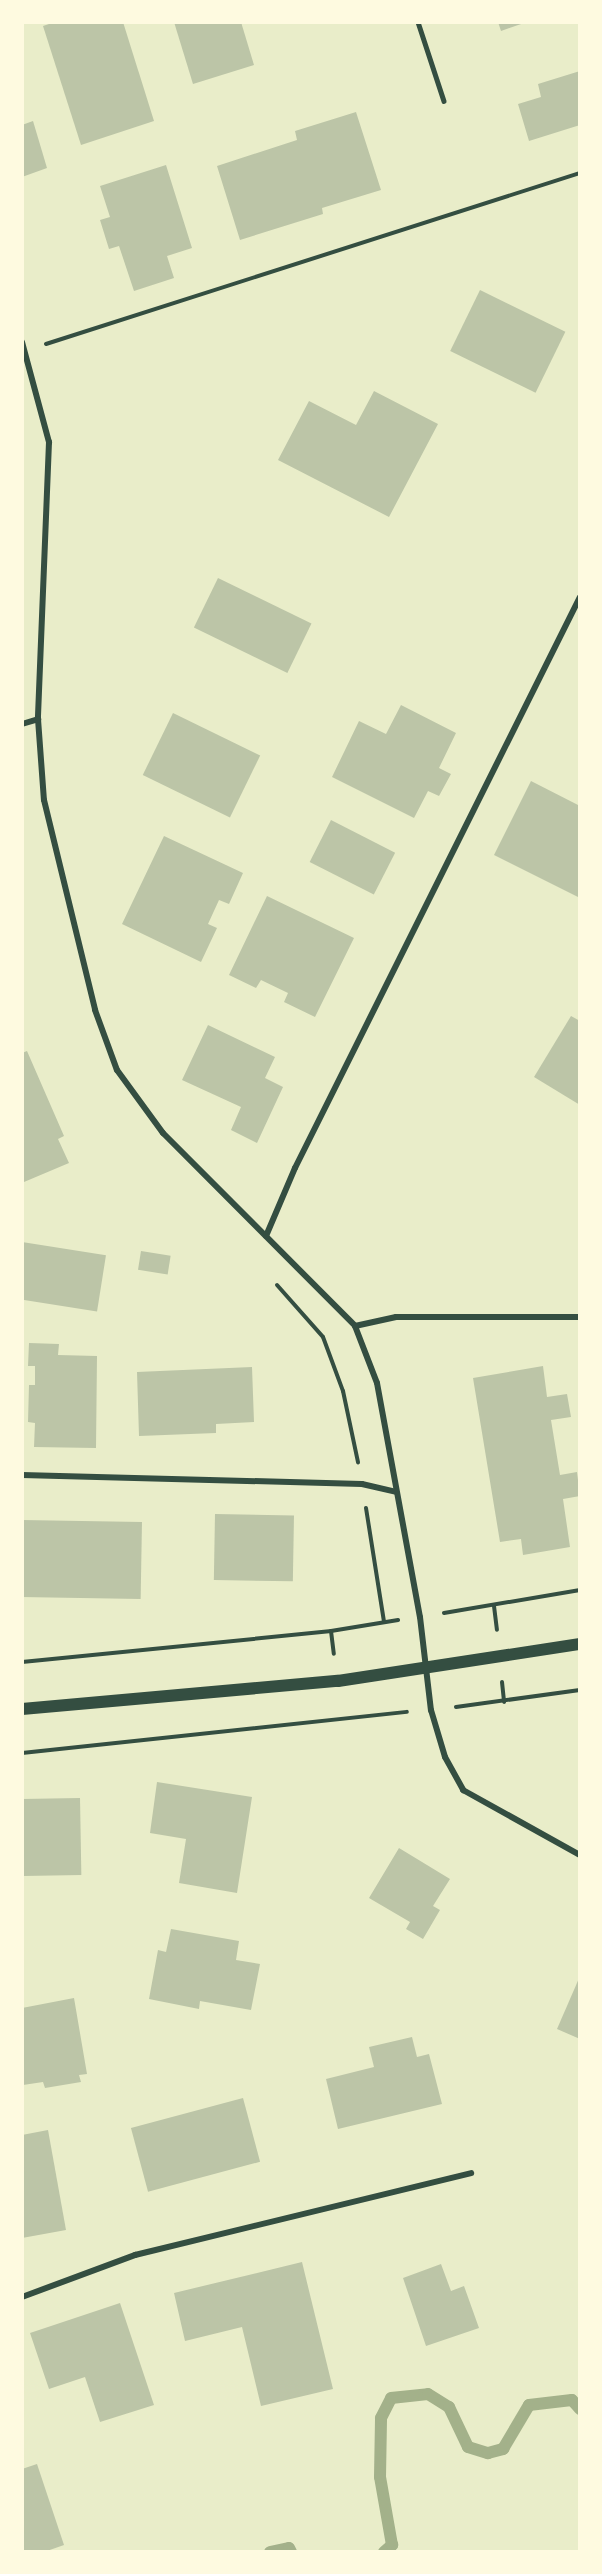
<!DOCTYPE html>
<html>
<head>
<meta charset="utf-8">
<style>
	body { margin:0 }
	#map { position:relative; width:602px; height:2574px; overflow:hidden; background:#e9edc9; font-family:"Fira Sans Condensed",sans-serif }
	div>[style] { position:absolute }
	.stream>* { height:12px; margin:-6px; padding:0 6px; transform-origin:6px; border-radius:6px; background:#a3b18a }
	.building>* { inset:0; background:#bcc5a7; transform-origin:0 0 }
	.path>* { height:4px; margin:-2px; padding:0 2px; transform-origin:2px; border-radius:2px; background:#344e41 }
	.service>* { height:4.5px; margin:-2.25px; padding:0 2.25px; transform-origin:2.25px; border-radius:2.25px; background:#344e41 }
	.minor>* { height:6px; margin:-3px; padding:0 3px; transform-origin:3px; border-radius:3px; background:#344e41 }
	.secondary>* { height:12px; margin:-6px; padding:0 6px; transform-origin:6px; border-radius:6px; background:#344e41 }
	span { translate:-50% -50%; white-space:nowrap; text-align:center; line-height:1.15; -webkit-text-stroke:4.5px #fefae0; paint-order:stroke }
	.frame { position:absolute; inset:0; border:24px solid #fefae0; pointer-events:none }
</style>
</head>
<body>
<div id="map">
	<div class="stream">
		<i style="left:270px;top:2552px;width:19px;rotate:-12deg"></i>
		<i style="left:289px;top:2548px;width:4px;rotate:63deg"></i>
		<i style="left:384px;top:2552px;width:11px;rotate:-41deg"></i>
		<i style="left:392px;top:2545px;width:69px;rotate:-100deg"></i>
		<i style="left:380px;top:2477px;width:59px;rotate:-89deg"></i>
		<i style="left:381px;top:2418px;width:22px;rotate:-63deg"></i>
		<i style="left:391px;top:2398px;width:37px;rotate:-6deg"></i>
		<i style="left:428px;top:2394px;width:25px;rotate:32deg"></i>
		<i style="left:449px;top:2407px;width:44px;rotate:64.6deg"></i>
		<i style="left:468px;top:2447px;width:21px;rotate:17deg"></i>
		<i style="left:488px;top:2453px;width:16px;rotate:-15deg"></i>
		<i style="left:503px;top:2449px;width:51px;rotate:-59.4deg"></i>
		<i style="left:529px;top:2405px;width:43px;rotate:-6.6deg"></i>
		<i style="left:572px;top:2400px;width:12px;rotate:48deg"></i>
	</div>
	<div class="building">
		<i style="clip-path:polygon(55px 22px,123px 22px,154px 121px,81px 145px,43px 26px)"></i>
		<i style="clip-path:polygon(174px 22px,241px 22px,254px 65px,193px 84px)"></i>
		<i style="clip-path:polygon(498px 22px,524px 22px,524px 23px,501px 31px)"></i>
		<i style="clip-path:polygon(580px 71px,580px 125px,529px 141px,518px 104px,541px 97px,538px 84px)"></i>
		<i style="clip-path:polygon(356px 112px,381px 190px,322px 208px,323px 214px,240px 240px,217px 166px,297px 140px,295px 131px)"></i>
		<i style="clip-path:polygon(33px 121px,47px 168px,22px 177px,22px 125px)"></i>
		<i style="clip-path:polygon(166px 165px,192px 248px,167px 256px,174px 278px,134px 291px,119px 246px,109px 249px,100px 220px,110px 217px,100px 186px)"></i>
		<i style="left:480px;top:290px;width:95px;height:68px;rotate:26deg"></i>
		<i style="clip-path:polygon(374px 391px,438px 424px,389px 517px,278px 460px,309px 401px,356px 425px)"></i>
		<i style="left:218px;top:578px;width:104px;height:55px;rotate:26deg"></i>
		<i style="clip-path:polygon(401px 705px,456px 733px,439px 768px,451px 774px,439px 796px,428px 791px,414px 818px,332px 777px,359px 721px,386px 734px)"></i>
		<i style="left:173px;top:713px;width:97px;height:69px;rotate:26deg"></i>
		<i style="clip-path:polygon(531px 781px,580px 806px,580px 898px,494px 855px)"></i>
		<i style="left:331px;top:820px;width:72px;height:47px;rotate:27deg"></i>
		<i style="clip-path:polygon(164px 836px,243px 873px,229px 904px,219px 900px,208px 924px,217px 928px,201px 962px,122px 924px)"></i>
		<i style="clip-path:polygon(267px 896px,354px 938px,315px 1017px,284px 1002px,288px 993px,261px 980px,256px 988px,229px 975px)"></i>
		<i style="clip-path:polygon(571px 1016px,580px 1021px,580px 1105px,534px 1077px)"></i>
		<i style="clip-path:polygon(208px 1025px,275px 1057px,265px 1078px,283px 1087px,257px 1143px,231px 1130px,241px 1107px,182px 1080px)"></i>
		<i style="clip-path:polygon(27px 1051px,64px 1136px,58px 1139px,69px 1163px,24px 1182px,22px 1053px)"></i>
		<i style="left:22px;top:1242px;width:85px;height:57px;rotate:9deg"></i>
		<i style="left:141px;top:1251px;width:30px;height:19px;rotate:9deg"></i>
		<i style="clip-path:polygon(29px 1343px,59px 1344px,58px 1355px,97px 1356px,96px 1448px,34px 1447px,35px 1423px,28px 1422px,29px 1385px,35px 1385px,35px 1366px,28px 1366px)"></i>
		<i style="clip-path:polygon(543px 1366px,547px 1397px,567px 1394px,571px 1417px,551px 1420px,560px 1475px,577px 1472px,580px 1496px,563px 1499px,570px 1547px,523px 1555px,521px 1539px,500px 1542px,473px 1378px)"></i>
		<i style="clip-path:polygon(252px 1367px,254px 1422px,216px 1424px,216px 1433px,139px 1436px,137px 1372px)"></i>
		<i style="left:215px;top:1514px;width:79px;height:66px;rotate:1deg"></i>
		<i style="left:22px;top:1520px;width:120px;height:77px;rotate:1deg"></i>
		<i style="clip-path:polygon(157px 1782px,252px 1797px,237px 1893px,179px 1883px,186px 1839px,150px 1833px)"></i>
		<i style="left:80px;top:1798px;width:77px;height:58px;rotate:89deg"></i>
		<i style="clip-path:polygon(399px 1848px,450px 1879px,433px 1906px,440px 1910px,423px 1939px,406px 1929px,410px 1922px,369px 1898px)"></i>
		<i style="clip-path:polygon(171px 1929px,239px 1941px,236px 1960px,260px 1964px,251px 2010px,200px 2001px,199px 2009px,149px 1999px,158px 1950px,166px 1952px)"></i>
		<i style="clip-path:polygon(580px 1976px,580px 2039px,557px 2029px)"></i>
		<i style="clip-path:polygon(74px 1998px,87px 2074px,79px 2075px,81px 2082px,45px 2088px,43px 2082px,23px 2085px,22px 2008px)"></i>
		<i style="clip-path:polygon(412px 2037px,417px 2057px,429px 2054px,442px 2104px,338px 2129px,326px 2079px,374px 2067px,369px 2047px)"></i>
		<i style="left:243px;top:2098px;width:66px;height:116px;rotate:75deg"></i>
		<i style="clip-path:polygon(48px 2130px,66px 2230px,22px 2238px,22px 2135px)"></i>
		<i style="clip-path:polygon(302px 2262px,333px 2389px,261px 2406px,242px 2327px,185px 2341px,174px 2293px)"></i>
		<i style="clip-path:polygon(441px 2264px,451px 2291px,464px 2286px,479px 2328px,426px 2346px,403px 2278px)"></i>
		<i style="clip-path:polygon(120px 2303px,154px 2405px,100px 2422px,85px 2377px,49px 2389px,30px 2333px)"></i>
		<i style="clip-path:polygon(37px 2464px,64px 2545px,44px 2552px,22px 2552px,22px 2469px)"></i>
	</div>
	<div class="path">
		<i style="left:46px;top:344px;width:561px;rotate:-17.76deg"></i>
		<i style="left:277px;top:1285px;width:69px;rotate:48.5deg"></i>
		<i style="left:323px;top:1337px;width:58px;rotate:69.7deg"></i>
		<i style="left:343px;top:1391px;width:73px;rotate:78.1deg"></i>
		<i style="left:366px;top:1508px;width:115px;rotate:81deg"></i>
		<i style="left:494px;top:1606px;width:24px;rotate:83deg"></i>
		<i style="left:444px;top:1613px;width:138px;rotate:-9.6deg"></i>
		<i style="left:331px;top:1631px;width:23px;rotate:83deg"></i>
		<i style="left:22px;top:1662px;width:311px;rotate:-5.7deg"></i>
		<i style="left:331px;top:1631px;width:68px;rotate:-9.3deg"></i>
		<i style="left:502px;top:1682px;width:20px;rotate:84deg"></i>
		<i style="left:456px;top:1707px;width:125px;rotate:-7.8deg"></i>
		<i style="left:22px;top:1753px;width:387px;rotate:-6.1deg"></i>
	</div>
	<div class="service">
		<i style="left:418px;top:22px;width:83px;rotate:71.8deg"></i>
	</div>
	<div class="minor">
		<i style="left:22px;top:342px;width:104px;rotate:74.9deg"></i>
		<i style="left:49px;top:442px;width:277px;rotate:92.3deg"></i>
		<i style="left:38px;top:719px;width:81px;rotate:85.8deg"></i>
		<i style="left:44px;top:800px;width:216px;rotate:76.3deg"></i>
		<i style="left:95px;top:1010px;width:64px;rotate:69.9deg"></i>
		<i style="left:117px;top:1070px;width:78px;rotate:53.9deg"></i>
		<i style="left:163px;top:1133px;width:272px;rotate:45.1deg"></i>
		<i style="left:355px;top:1326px;width:61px;rotate:68.9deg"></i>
		<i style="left:377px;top:1383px;width:238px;rotate:79.6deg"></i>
		<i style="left:420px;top:1617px;width:94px;rotate:83.3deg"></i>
		<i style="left:431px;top:1710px;width:49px;rotate:73.4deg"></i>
		<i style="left:445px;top:1757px;width:38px;rotate:61deg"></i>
		<i style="left:463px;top:1790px;width:134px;rotate:29.1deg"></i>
		<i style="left:22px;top:724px;width:17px;rotate:-17deg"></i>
		<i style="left:266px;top:1236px;width:74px;rotate:-66.9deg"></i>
		<i style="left:295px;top:1168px;width:638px;rotate:-63.48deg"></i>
		<i style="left:355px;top:1326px;width:42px;rotate:-12.4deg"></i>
		<i style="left:396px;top:1317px;width:184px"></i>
		<i style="left:22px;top:1475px;width:340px;rotate:1.5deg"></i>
		<i style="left:362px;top:1484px;width:35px;rotate:13deg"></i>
		<i style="left:22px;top:2297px;width:121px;rotate:-20.4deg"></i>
		<i style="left:135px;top:2255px;width:346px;rotate:-13.7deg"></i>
	</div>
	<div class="secondary">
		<i style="left:22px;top:1709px;width:317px;rotate:-5.1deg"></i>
		<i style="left:338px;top:1681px;width:245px;rotate:-8.7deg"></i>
	</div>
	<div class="frame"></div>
</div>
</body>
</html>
